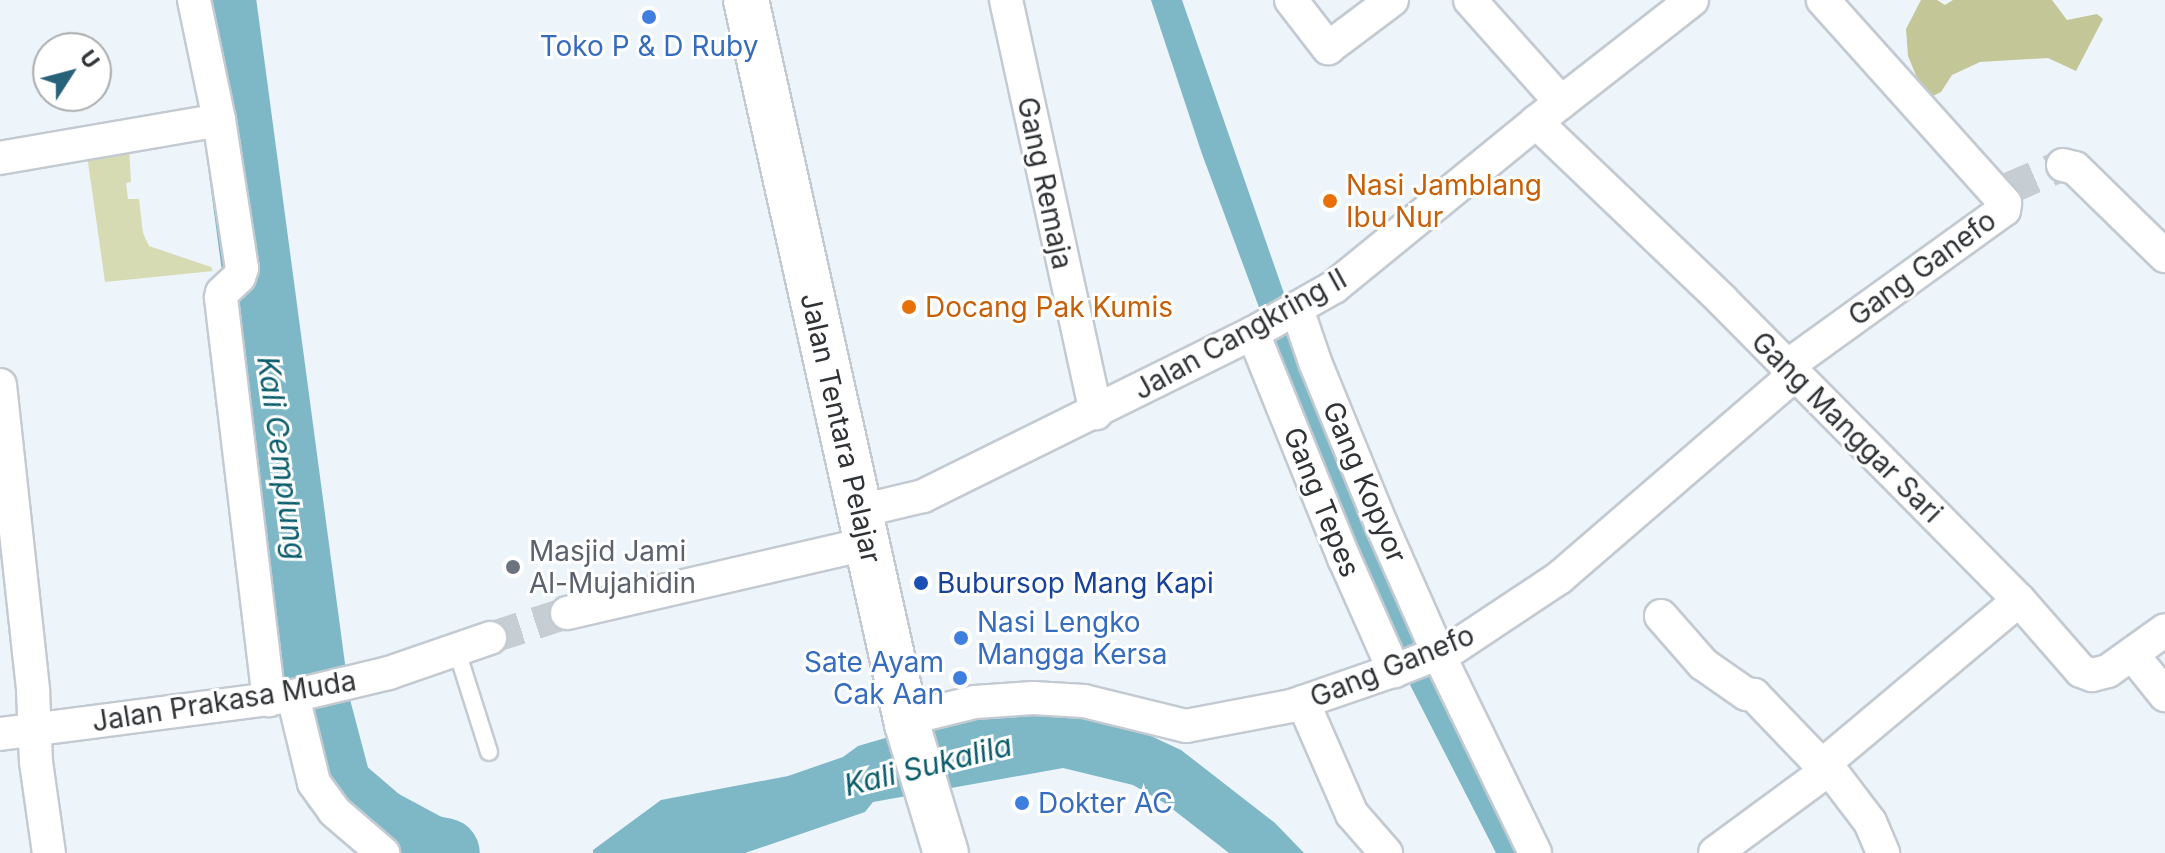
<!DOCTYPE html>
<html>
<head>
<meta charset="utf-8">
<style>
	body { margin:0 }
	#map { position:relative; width:2165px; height:853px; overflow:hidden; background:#edf5fb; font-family:Inter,sans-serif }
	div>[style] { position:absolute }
	.green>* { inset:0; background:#d7dbb4 }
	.forest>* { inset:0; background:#c3c798 }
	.water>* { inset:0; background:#7eb7c6 }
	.river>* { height:70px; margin:-35px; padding:0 35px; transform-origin:35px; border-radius:35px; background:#7eb7c6 }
	.minor-tunnel>* { height:32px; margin-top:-16px; transform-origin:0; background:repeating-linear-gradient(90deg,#c7ced3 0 32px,transparent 0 48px) }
	.roads { filter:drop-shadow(2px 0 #c3cad1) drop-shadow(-2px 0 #c3cad1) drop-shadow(0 2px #c3cad1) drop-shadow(0 -2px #c3cad1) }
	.service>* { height:16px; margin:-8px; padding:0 8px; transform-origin:8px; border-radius:8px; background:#fff }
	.minor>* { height:32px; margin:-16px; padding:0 16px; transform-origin:16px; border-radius:16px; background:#fff }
	.secondary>* { height:44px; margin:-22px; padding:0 22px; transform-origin:22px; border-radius:22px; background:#fff }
	.dots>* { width:22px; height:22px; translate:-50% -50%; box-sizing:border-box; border:4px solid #fff; border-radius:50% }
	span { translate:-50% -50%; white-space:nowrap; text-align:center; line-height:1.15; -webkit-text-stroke:6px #fff; paint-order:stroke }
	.shop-label { font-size:28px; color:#366cbe }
	.left { translate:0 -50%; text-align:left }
	.right { translate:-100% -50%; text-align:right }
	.street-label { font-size:28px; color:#303335 }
	.food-label { font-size:28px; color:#c56008 }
	.worship-label { font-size:28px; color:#5b616d }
	.transit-label { font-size:28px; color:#164399 }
	.water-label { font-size:30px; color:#0b5d6c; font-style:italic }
	.north { position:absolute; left:32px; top:32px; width:80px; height:80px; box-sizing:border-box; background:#fff; border:2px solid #acadae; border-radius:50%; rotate:54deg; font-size:22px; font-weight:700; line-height:32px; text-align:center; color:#303335 }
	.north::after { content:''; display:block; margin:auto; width:28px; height:36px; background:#28617a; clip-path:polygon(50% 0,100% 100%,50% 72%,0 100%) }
</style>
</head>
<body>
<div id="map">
	<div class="green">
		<i style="clip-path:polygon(213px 124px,219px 155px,206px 156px,204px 140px,129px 147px,131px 182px,126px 183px,128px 199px,139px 199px,143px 233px,149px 246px,211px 267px,213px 271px,105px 282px,86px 148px)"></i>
	</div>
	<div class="forest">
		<i style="clip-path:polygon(1921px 0,1937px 0,1945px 5px,1953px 0,2052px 0,2067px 20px,2097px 14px,2103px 19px,2076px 71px,2048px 58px,1980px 62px,1952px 75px,1941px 92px,1933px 96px,1920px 85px,1908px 56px,1906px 29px)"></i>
	</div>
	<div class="water">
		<i style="clip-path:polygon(1151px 0,1182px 0,1296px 328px,1523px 853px,1496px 853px,1407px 679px,1329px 492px,1257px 302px,1202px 154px)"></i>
		<i style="clip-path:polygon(1045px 712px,1087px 714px,1123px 723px,1181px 750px,1275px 823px,1304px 853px,1229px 853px,1166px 804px,1133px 785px,1063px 768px,873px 802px,865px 812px,745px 853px,593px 853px,593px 850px,661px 800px,788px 776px,843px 757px,858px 746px,954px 718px)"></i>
	</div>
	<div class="river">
		<i style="left:221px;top:0;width:710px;rotate:82.39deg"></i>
		<i style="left:315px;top:704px;width:86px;rotate:75.2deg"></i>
		<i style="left:337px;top:787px;width:55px;rotate:40.6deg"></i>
		<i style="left:379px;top:823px;width:57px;rotate:28.4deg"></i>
		<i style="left:429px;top:850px;width:16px;rotate:11deg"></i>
	</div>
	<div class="minor-tunnel">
		<i style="left:2005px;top:190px;width:63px;rotate:-23.3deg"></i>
		<i style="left:490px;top:638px;width:81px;rotate:-18deg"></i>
	</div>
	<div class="roads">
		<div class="service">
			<i style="left:456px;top:648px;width:109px;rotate:72.4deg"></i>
		</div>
		<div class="minor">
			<i style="left:194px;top:0;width:123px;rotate:78.2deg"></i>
			<i style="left:219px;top:120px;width:150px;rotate:81.2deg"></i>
			<i style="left:242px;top:268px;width:9px;rotate:108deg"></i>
			<i style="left:239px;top:277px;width:23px;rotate:137deg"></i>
			<i style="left:222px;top:293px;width:5px;rotate:101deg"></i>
			<i style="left:221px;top:298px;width:405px;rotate:83.2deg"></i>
			<i style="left:1006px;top:0;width:423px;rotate:77.7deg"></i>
			<i style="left:1291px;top:0;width:61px;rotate:52.4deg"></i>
			<i style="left:1328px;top:48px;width:80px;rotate:-36.9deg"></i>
			<i style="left:1470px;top:0;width:137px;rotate:48.3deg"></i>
			<i style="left:1536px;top:122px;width:257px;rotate:43.7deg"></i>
			<i style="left:1722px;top:300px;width:422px;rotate:45.3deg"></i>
			<i style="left:2019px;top:600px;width:94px;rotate:48.9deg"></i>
			<i style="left:2081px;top:671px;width:12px;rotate:20deg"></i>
			<i style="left:2092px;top:675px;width:16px;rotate:-14deg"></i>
			<i style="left:2108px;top:671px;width:70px;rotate:-35.7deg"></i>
			<i style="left:0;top:158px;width:222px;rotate:-9.8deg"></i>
			<i style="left:2063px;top:165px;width:12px;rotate:14deg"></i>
			<i style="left:2075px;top:168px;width:126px;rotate:44.4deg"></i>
			<i style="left:1297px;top:309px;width:56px;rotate:71.2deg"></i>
			<i style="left:1315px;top:362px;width:177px;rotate:67.8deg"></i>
			<i style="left:1382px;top:526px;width:139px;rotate:66.2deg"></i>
			<i style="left:1438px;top:653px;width:222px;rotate:64.1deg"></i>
			<i style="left:1253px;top:333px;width:243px;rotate:68deg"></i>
			<i style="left:1344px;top:558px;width:124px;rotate:66.1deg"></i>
			<i style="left:1786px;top:367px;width:269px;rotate:-35.8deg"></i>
			<i style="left:2004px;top:210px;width:7px;rotate:-82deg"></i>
			<i style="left:2005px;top:203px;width:273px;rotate:-131.9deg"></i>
			<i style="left:0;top:385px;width:308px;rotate:83.8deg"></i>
			<i style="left:33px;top:691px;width:71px;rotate:87.6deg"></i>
			<i style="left:36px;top:762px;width:92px;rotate:81.9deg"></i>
			<i style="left:860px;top:511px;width:65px;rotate:-13.4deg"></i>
			<i style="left:923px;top:496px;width:368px;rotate:-26.3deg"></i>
			<i style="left:1253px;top:333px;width:93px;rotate:-29.6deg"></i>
			<i style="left:1334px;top:287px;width:261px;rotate:-39.2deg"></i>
			<i style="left:1536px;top:122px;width:198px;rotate:-38deg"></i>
			<i style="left:567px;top:613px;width:308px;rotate:-13deg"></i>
			<i style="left:1661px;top:616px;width:64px;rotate:48.8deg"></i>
			<i style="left:1703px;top:664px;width:52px;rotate:34.9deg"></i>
			<i style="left:1746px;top:694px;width:8px;rotate:7deg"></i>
			<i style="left:1754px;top:695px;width:100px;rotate:46.2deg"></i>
			<i style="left:2132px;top:654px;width:53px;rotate:51.2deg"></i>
			<i style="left:293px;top:696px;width:89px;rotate:76.4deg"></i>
			<i style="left:314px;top:783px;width:34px;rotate:54deg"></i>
			<i style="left:334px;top:811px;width:65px;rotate:40.6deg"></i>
			<i style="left:1303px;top:702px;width:122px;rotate:66.4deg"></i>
			<i style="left:1352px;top:814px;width:52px;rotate:48.9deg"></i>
			<i style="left:906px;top:719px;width:71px;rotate:-13.8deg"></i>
			<i style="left:975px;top:702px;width:58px;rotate:-3.9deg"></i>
			<i style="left:1033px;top:698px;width:51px;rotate:3.4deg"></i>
			<i style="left:1084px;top:701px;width:105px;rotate:13.8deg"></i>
			<i style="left:1186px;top:726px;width:107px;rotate:-10.8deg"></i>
			<i style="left:1291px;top:706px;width:116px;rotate:-19.1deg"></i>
			<i style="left:1401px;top:668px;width:58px;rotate:-21.3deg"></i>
			<i style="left:1455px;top:647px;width:125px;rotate:-33.6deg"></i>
			<i style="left:1559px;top:578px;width:311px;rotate:-40.8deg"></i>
			<i style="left:0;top:734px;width:295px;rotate:-7.4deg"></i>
			<i style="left:293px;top:696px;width:99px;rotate:-13.5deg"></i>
			<i style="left:389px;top:673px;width:107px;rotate:-19.1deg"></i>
			<i style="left:1825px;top:763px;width:74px;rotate:52.7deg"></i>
			<i style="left:1870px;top:822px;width:34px;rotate:67deg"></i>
			<i style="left:1715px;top:853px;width:128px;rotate:-36.4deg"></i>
			<i style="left:1818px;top:777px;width:16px;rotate:-63deg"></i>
			<i style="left:1825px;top:763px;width:253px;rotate:-40deg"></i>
		</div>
		<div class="secondary">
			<i style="left:746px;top:0;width:742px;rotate:77.46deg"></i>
			<i style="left:907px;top:724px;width:135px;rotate:73.2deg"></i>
		</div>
	</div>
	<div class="dots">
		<i style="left:649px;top:17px;background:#3f7fe0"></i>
		<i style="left:1330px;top:201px;background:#e8710a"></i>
		<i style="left:909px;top:307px;background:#e8710a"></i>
		<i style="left:513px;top:567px;background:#6b7280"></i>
		<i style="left:921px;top:583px;background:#1a4fb4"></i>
		<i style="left:961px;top:638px;background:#3f7fe0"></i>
		<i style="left:960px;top:678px;background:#3f7fe0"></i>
		<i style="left:1022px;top:803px;background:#3f7fe0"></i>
	</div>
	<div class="shop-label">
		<span style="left:649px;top:46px">Toko P &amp; D Ruby</span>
		<span class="left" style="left:977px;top:638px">Nasi Lengko<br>Mangga Kersa</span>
		<span class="right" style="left:944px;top:678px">Sate Ayam<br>Cak Aan</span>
		<span class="left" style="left:1038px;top:803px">Dokter AC</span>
	</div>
	<div class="street-label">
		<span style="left:1045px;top:183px;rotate:78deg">Gang Remaja</span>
		<span style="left:1922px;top:268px;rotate:-36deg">Gang Ganefo</span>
		<span style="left:1240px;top:334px;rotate:-29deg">Jalan Cangkring II</span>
		<span style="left:1847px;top:427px;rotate:45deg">Gang Manggar Sari</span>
		<span style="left:841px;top:428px;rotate:77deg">Jalan Tentara Pelajar</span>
		<span style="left:1365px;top:482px;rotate:67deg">Gang Kopyor</span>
		<span style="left:1322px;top:502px;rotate:68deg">Gang Tepes</span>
		<span style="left:1392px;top:666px;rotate:-22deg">Gang Ganefo</span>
		<span style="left:224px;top:701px;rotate:-9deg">Jalan Prakasa Muda</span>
	</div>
	<div class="food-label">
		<span class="left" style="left:1346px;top:201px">Nasi Jamblang<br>Ibu Nur</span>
		<span class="left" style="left:925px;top:307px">Docang Pak Kumis</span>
	</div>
	<div class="worship-label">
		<span class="left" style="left:529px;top:567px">Masjid Jami<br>Al-Mujahidin</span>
	</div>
	<div class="transit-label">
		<span class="left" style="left:937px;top:583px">Bubursop Mang Kapi</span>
	</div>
	<div class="water-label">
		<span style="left:282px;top:458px;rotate:82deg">Kali Cemplung</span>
		<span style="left:928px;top:765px;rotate:-14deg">Kali Sukalila</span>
	</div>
	<div class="north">U</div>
</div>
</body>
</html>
